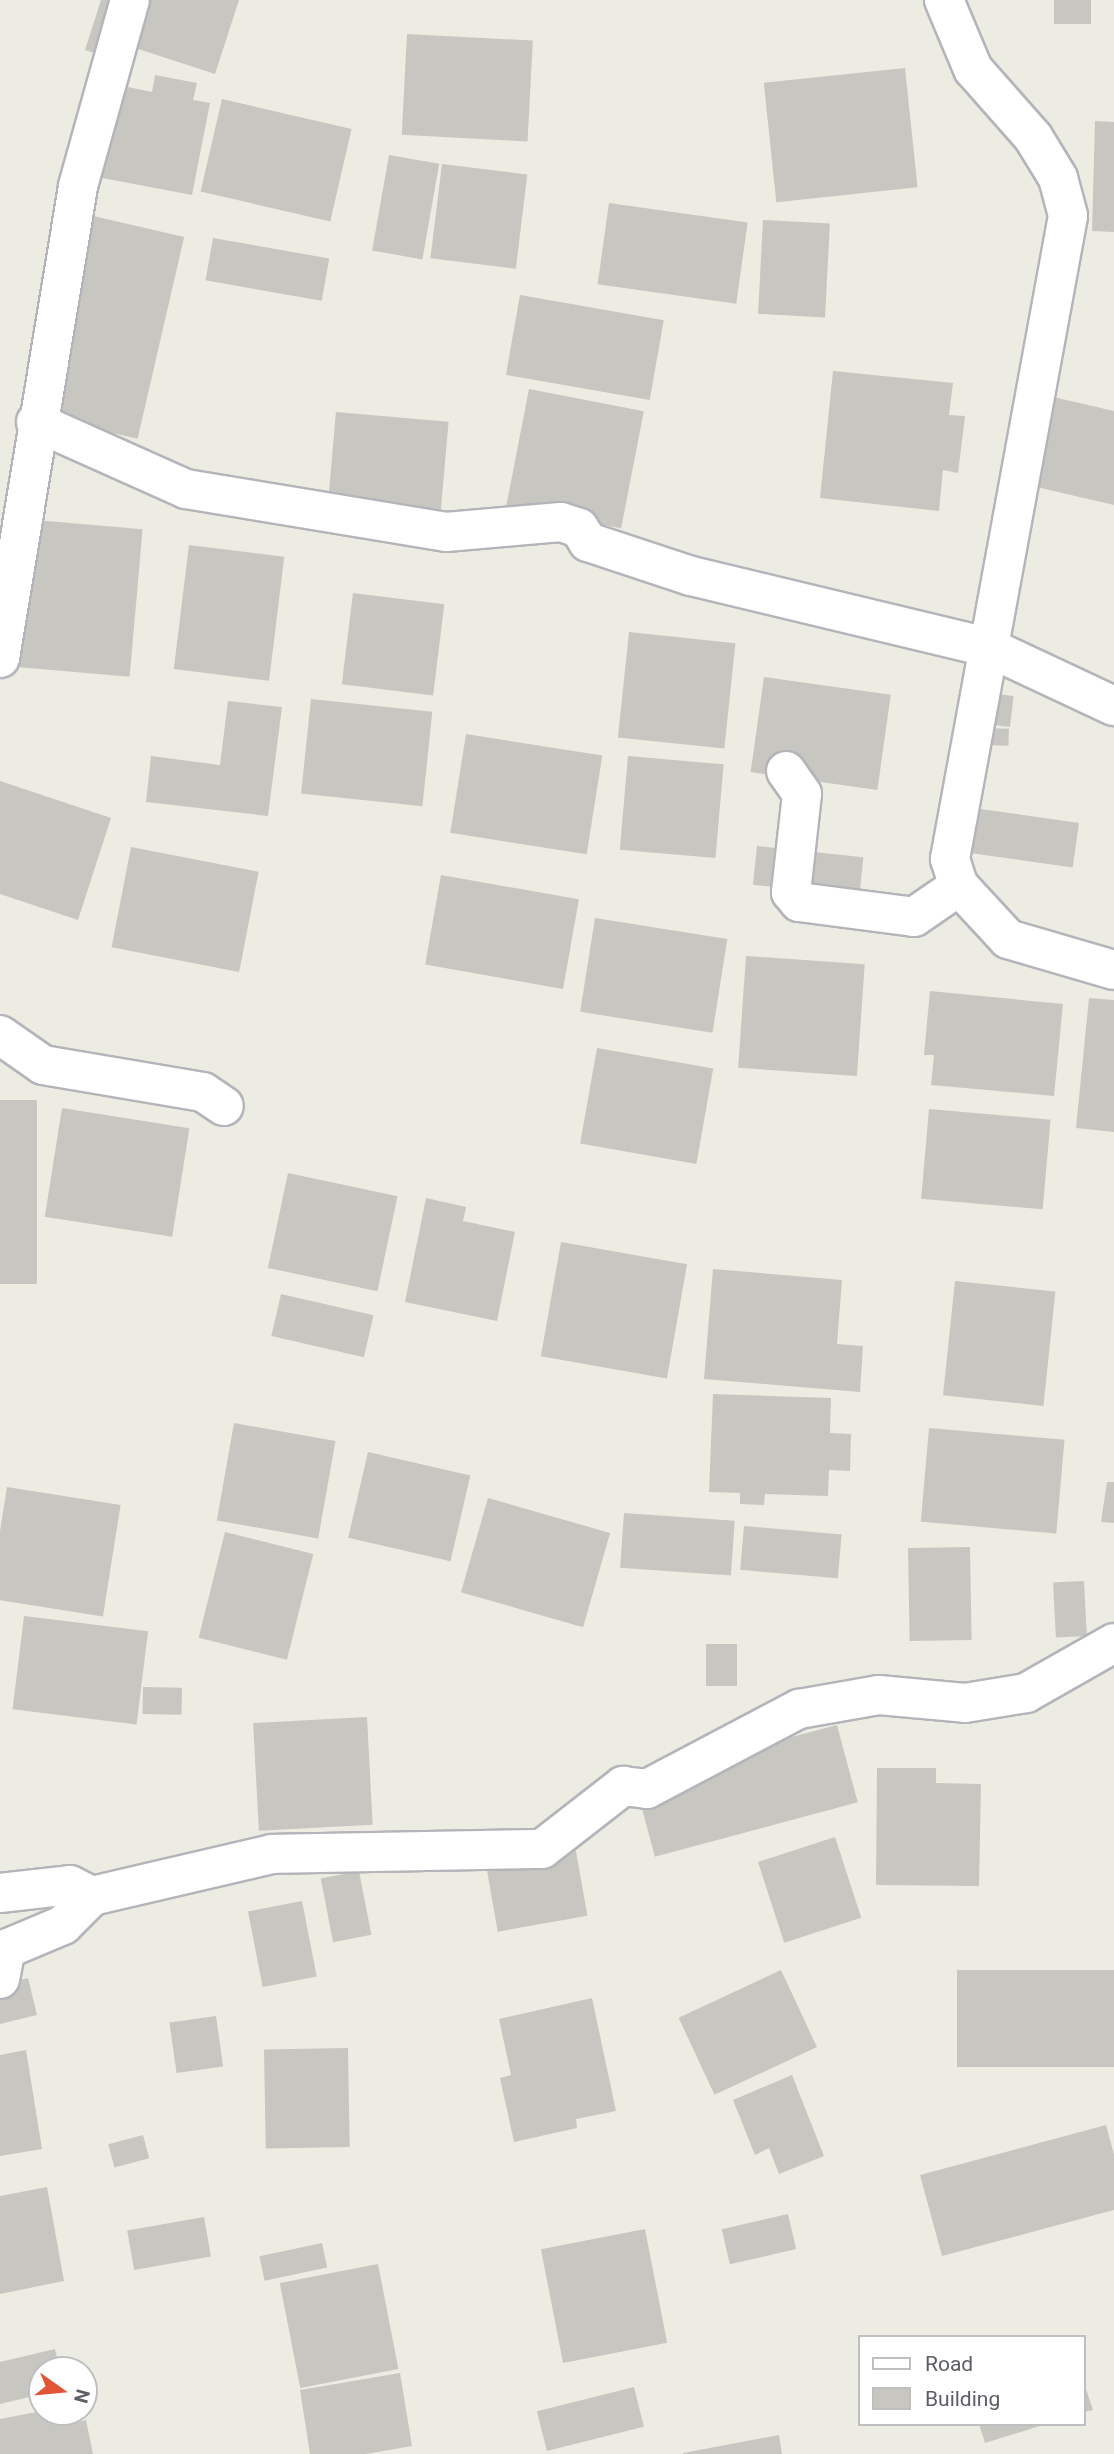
<!DOCTYPE html>
<html>
<head>
<meta charset="utf-8">
<style>
	body { margin:0 }
	#map { position:relative; width:1114px; height:2454px; overflow:hidden; background:#edece3; font-family:Roboto,sans-serif }
	div>[style] { position:absolute }
	.building>* { inset:0; background:#c8c6c0; transform-origin:0 0 }
	.roads { filter:drop-shadow(2px 0 #b4b5ba) drop-shadow(-2px 0 #b4b5ba) drop-shadow(0 2px #b4b5ba) drop-shadow(0 -2px #b4b5ba) }
	.street>* { height:38px; margin:-19px; padding:0 19px; transform-origin:19px; border-radius:19px; background:#fff }
	span { translate:-50% -50%; white-space:nowrap; text-align:center; line-height:1.15; -webkit-text-stroke:5px #fff; paint-order:stroke }
	.legend { position:absolute; left:858px; top:2335px; width:228px; height:91px; box-sizing:border-box; background:#fff; border:2px solid #bdbfc1; margin:0; padding:9px 12px; list-style:none; font-size:21px; color:#5b5e63 }
	.legend li { display:flex; align-items:center; gap:14px; height:35px }
	.legend b { width:35px; border:2px solid #bdbfc1 }
	.north { position:absolute; left:28px; top:2356px; width:70px; height:70px; box-sizing:border-box; background:#fff; border:2px solid #bdbfc1; border-radius:50%; rotate:105deg; font-size:19px; font-weight:700; line-height:28px; text-align:center; color:#5b5e63 }
	.north::after { content:''; display:block; margin:auto; width:24px; height:32px; background:#e15435; clip-path:polygon(50% 0,100% 100%,50% 72%,0 100%) }
</style>
</head>
<body>
<div id="map">
	<div class="building">
		<i style="clip-path:polygon(101px 0,239px 0,215px 74px,126px 45px,121px 62px,85px 50px)"></i>
		<i style="left:1054px;top:0;width:37px;height:24px"></i>
		<i style="left:407px;top:34px;width:126px;height:101px;rotate:3deg"></i>
		<i style="left:905px;top:68px;width:120px;height:142px;rotate:84deg"></i>
		<i style="clip-path:polygon(155px 75px,197px 83px,193px 100px,210px 103px,192px 195px,76px 173px,94px 80px,152px 92px)"></i>
		<i style="left:222px;top:99px;width:133px;height:95px;rotate:13deg"></i>
		<i style="clip-path:polygon(1095px 121px,1114px 122px,1114px 232px,1092px 231px)"></i>
		<i style="left:389px;top:155px;width:51px;height:97px;rotate:10deg"></i>
		<i style="left:442px;top:164px;width:86px;height:95px;rotate:7deg"></i>
		<i style="left:609px;top:203px;width:140px;height:82px;rotate:8deg"></i>
		<i style="left:76px;top:212px;width:111px;height:207px;rotate:13deg"></i>
		<i style="left:763px;top:220px;width:67px;height:94px;rotate:3deg"></i>
		<i style="left:213px;top:238px;width:118px;height:43px;rotate:10deg"></i>
		<i style="left:520px;top:295px;width:146px;height:81px;rotate:10deg"></i>
		<i style="clip-path:polygon(833px 371px,953px 383px,949px 415px,965px 416px,958px 473px,943px 470px,939px 511px,820px 498px)"></i>
		<i style="left:529px;top:389px;width:117px;height:119px;rotate:11deg"></i>
		<i style="clip-path:polygon(1049px 396px,1114px 411px,1114px 505px,1028px 485px)"></i>
		<i style="left:336px;top:412px;width:113px;height:100px;rotate:5deg"></i>
		<i style="left:24px;top:519px;width:119px;height:148px;rotate:5deg"></i>
		<i style="left:189px;top:545px;width:96px;height:125px;rotate:7deg"></i>
		<i style="left:353px;top:593px;width:92px;height:92px;rotate:7deg"></i>
		<i style="left:629px;top:632px;width:107px;height:106px;rotate:6deg"></i>
		<i style="left:764px;top:677px;width:128px;height:96px;rotate:8deg"></i>
		<i style="left:972px;top:691px;width:42px;height:31px;rotate:7deg"></i>
		<i style="left:311px;top:699px;width:122px;height:95px;rotate:6deg"></i>
		<i style="clip-path:polygon(228px 701px,282px 707px,268px 816px,146px 802px,151px 756px,220px 765px)"></i>
		<i style="left:984px;top:728px;width:25px;height:17px;rotate:2deg"></i>
		<i style="left:466px;top:734px;width:138px;height:100px;rotate:9deg"></i>
		<i style="left:628px;top:756px;width:96px;height:94px;rotate:5deg"></i>
		<i style="clip-path:polygon(0 781px,111px 818px,78px 920px,0 894px)"></i>
		<i style="left:973px;top:808px;width:107px;height:45px;rotate:8deg"></i>
		<i style="left:757px;top:846px;width:107px;height:39px;rotate:6deg"></i>
		<i style="left:131px;top:847px;width:130px;height:102px;rotate:11deg"></i>
		<i style="left:441px;top:875px;width:140px;height:91px;rotate:10deg"></i>
		<i style="left:595px;top:918px;width:134px;height:95px;rotate:9deg"></i>
		<i style="left:746px;top:956px;width:119px;height:112px;rotate:4deg"></i>
		<i style="clip-path:polygon(930px 991px,1063px 1004px,1054px 1096px,931px 1085px,934px 1055px,924px 1055px)"></i>
		<i style="clip-path:polygon(1089px 998px,1114px 1000px,1114px 1132px,1076px 1128px)"></i>
		<i style="left:597px;top:1048px;width:118px;height:97px;rotate:10deg"></i>
		<i style="left:0;top:1100px;width:37px;height:184px"></i>
		<i style="left:62px;top:1108px;width:129px;height:110px;rotate:9deg"></i>
		<i style="left:929px;top:1109px;width:122px;height:90px;rotate:5deg"></i>
		<i style="left:288px;top:1173px;width:112px;height:97px;rotate:12deg"></i>
		<i style="clip-path:polygon(426px 1198px,466px 1207px,463px 1221px,515px 1232px,497px 1321px,405px 1302px)"></i>
		<i style="left:561px;top:1242px;width:128px;height:116px;rotate:10deg"></i>
		<i style="clip-path:polygon(713px 1269px,842px 1280px,837px 1344px,863px 1346px,860px 1392px,704px 1379px)"></i>
		<i style="left:955px;top:1281px;width:101px;height:115px;rotate:6deg"></i>
		<i style="left:281px;top:1294px;width:95px;height:43px;rotate:13deg"></i>
		<i style="clip-path:polygon(713px 1394px,831px 1398px,830px 1433px,851px 1434px,850px 1471px,829px 1470px,828px 1496px,765px 1494px,764px 1505px,740px 1504px,740px 1493px,709px 1492px)"></i>
		<i style="left:234px;top:1423px;width:103px;height:99px;rotate:10deg"></i>
		<i style="left:929px;top:1428px;width:136px;height:94px;rotate:5deg"></i>
		<i style="left:368px;top:1452px;width:105px;height:88px;rotate:13deg"></i>
		<i style="clip-path:polygon(1107px 1482px,1114px 1482px,1114px 1523px,1101px 1522px)"></i>
		<i style="left:7px;top:1487px;width:115px;height:113px;rotate:9deg"></i>
		<i style="left:488px;top:1498px;width:127px;height:98px;rotate:16deg"></i>
		<i style="left:624px;top:1513px;width:111px;height:55px;rotate:4deg"></i>
		<i style="left:744px;top:1526px;width:98px;height:44px;rotate:5deg"></i>
		<i style="left:225px;top:1532px;width:91px;height:109px;rotate:14deg"></i>
		<i style="left:970px;top:1547px;width:93px;height:62px;rotate:89deg"></i>
		<i style="left:1084px;top:1581px;width:55px;height:31px;rotate:87deg"></i>
		<i style="left:24px;top:1616px;width:125px;height:94px;rotate:7deg"></i>
		<i style="left:706px;top:1644px;width:31px;height:42px"></i>
		<i style="left:143px;top:1687px;width:39px;height:27px;rotate:1deg"></i>
		<i style="left:367px;top:1717px;width:108px;height:114px;rotate:87deg"></i>
		<i style="left:837px;top:1725px;width:80px;height:210px;rotate:75deg"></i>
		<i style="clip-path:polygon(877px 1768px,936px 1768px,936px 1783px,981px 1784px,979px 1886px,876px 1885px)"></i>
		<i style="left:835px;top:1837px;width:85px;height:81px;rotate:72deg"></i>
		<i style="left:574px;top:1840px;width:77px;height:91px;rotate:80deg"></i>
		<i style="left:359px;top:1871px;width:65px;height:39px;rotate:79deg"></i>
		<i style="left:302px;top:1901px;width:77px;height:55px;rotate:79deg"></i>
		<i style="left:781px;top:1970px;width:85px;height:113px;rotate:65deg"></i>
		<i style="left:1114px;top:1970px;width:97px;height:157px;rotate:90deg"></i>
		<i style="clip-path:polygon(28px 1978px,37px 2015px,0 2024px,0 1985px)"></i>
		<i style="clip-path:polygon(592px 1998px,616px 2111px,576px 2119px,577px 2128px,514px 2142px,500px 2078px,511px 2075px,499px 2019px)"></i>
		<i style="left:216px;top:2016px;width:51px;height:47px;rotate:82deg"></i>
		<i style="left:348px;top:2048px;width:99px;height:84px;rotate:89deg"></i>
		<i style="clip-path:polygon(26px 2050px,42px 2149px,0 2156px,0 2055px)"></i>
		<i style="clip-path:polygon(792px 2075px,824px 2156px,779px 2174px,769px 2148px,755px 2155px,733px 2100px)"></i>
		<i style="clip-path:polygon(1106px 2125px,1114px 2155px,1114px 2210px,942px 2256px,920px 2175px)"></i>
		<i style="left:143px;top:2135px;width:24px;height:36px;rotate:75deg"></i>
		<i style="clip-path:polygon(47px 2187px,64px 2281px,0 2294px,0 2196px)"></i>
		<i style="left:788px;top:2214px;width:36px;height:68px;rotate:77deg"></i>
		<i style="left:204px;top:2217px;width:40px;height:78px;rotate:80deg"></i>
		<i style="left:645px;top:2229px;width:116px;height:106px;rotate:79deg"></i>
		<i style="left:322px;top:2243px;width:25px;height:64px;rotate:78deg"></i>
		<i style="left:378px;top:2264px;width:107px;height:100px;rotate:79deg"></i>
		<i style="clip-path:polygon(55px 2349px,60px 2370px,42px 2370px,42px 2394px,0 2404px,0 2362px)"></i>
		<i style="clip-path:polygon(400px 2373px,412px 2446px,366px 2454px,310px 2454px,300px 2390px)"></i>
		<i style="clip-path:polygon(1084px 2383px,1093px 2410px,1084px 2412px)"></i>
		<i style="left:634px;top:2387px;width:41px;height:100px;rotate:76deg"></i>
		<i style="clip-path:polygon(42px 2411px,72px 2412px,74px 2423px,86px 2420px,93px 2454px,0 2454px,0 2419px)"></i>
		<i style="clip-path:polygon(979px 2424px,1043px 2424px,1043px 2425px,985px 2443px)"></i>
		<i style="clip-path:polygon(779px 2435px,782px 2454px,683px 2454px,683px 2453px)"></i>
	</div>
	<div class="roads">
		<div class="street">
			<i style="left:944px;top:0;width:75px;rotate:67.2deg"></i>
			<i style="left:973px;top:69px;width:91px;rotate:48.6deg"></i>
			<i style="left:1033px;top:137px;width:48px;rotate:58.6deg"></i>
			<i style="left:1058px;top:178px;width:39px;rotate:75deg"></i>
			<i style="left:1068px;top:216px;width:654px;rotate:100.4deg"></i>
			<i style="left:950px;top:859px;width:28px;rotate:72deg"></i>
			<i style="left:959px;top:886px;width:72px;rotate:47.2deg"></i>
			<i style="left:1008px;top:939px;width:110px;rotate:16.3deg"></i>
			<i style="left:36px;top:422px;width:164px;rotate:24.1deg"></i>
			<i style="left:186px;top:489px;width:264px;rotate:9.4deg"></i>
			<i style="left:446px;top:532px;width:115px;rotate:-5deg"></i>
			<i style="left:561px;top:522px;width:19px;rotate:18deg"></i>
			<i style="left:579px;top:528px;width:17px;rotate:57deg"></i>
			<i style="left:588px;top:542px;width:108px;rotate:18.3deg"></i>
			<i style="left:691px;top:576px;width:308px;rotate:13.5deg"></i>
			<i style="left:990px;top:648px;width:137px;rotate:25.1deg"></i>
			<i style="left:0;top:658px;width:478px;rotate:-80.6deg"></i>
			<i style="left:78px;top:186px;width:193px;rotate:-74.4deg"></i>
			<i style="left:786px;top:771px;width:28px;rotate:55deg"></i>
			<i style="left:802px;top:794px;width:99px;rotate:96.4deg"></i>
			<i style="left:791px;top:892px;width:13px;rotate:51deg"></i>
			<i style="left:799px;top:902px;width:116px;rotate:7.4deg"></i>
			<i style="left:914px;top:917px;width:55px;rotate:-34.6deg"></i>
			<i style="left:0;top:1035px;width:52px;rotate:34.9deg"></i>
			<i style="left:43px;top:1065px;width:162px;rotate:9.6deg"></i>
			<i style="left:203px;top:1092px;width:25px;rotate:34deg"></i>
			<i style="left:0;top:1893px;width:70px;rotate:-6.5deg"></i>
			<i style="left:70px;top:1885px;width:25px;rotate:27deg"></i>
			<i style="left:92px;top:1896px;width:185px;rotate:-13.1deg"></i>
			<i style="left:272px;top:1854px;width:270px;rotate:-1.1deg"></i>
			<i style="left:542px;top:1849px;width:103px;rotate:-37.9deg"></i>
			<i style="left:623px;top:1786px;width:24px;rotate:7deg"></i>
			<i style="left:647px;top:1789px;width:172px;rotate:-27.8deg"></i>
			<i style="left:799px;top:1709px;width:81px;rotate:-9.9deg"></i>
			<i style="left:879px;top:1695px;width:86px;rotate:5.3deg"></i>
			<i style="left:965px;top:1703px;width:62px;rotate:-9.3deg"></i>
			<i style="left:1026px;top:1693px;width:101px;rotate:-29.6deg"></i>
			<i style="left:0;top:1979px;width:31px;rotate:-79deg"></i>
			<i style="left:6px;top:1949px;width:62px;rotate:-22.8deg"></i>
			<i style="left:63px;top:1925px;width:41px;rotate:-45deg"></i>
		</div>
	</div>
	<ul class="legend">
	<li><b style="height:9px;background:#fff"></b>Road</li>
	<li><b style="height:19px;background:#c8c6c0"></b>Building</li>
	</ul>
	<div class="north">N</div>
</div>
</body>
</html>
